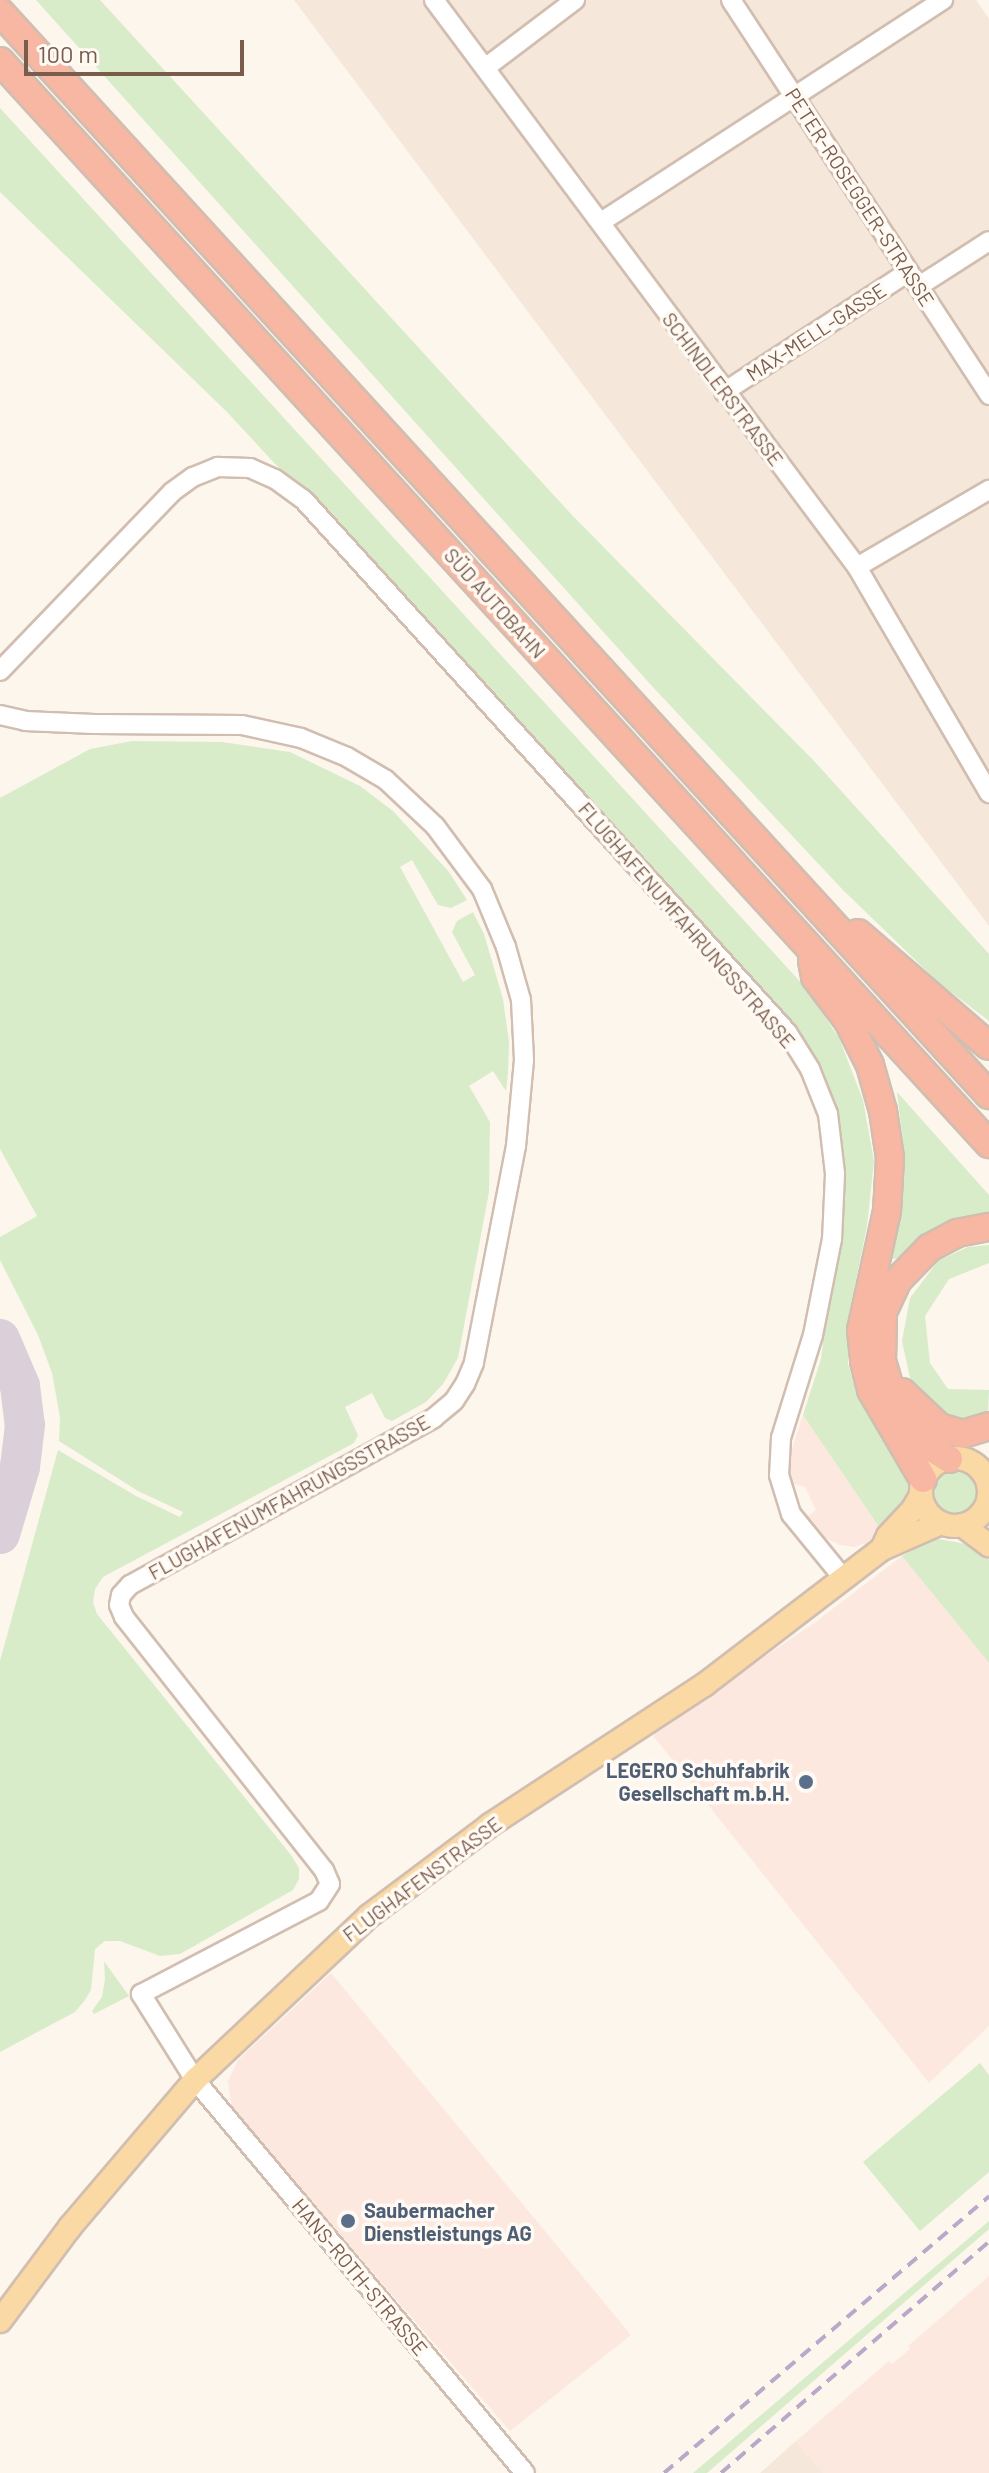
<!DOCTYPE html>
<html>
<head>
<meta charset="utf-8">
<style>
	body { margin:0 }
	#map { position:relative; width:989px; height:2473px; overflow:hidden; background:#fdf6ec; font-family:Barlow,sans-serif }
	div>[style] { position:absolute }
	.residential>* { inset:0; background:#f5e8da }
	.commercial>* { inset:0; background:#fde8e0 }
	.green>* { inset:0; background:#d8ecc9 }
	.round { border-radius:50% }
	.taxiway>* { height:40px; margin:-20px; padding:0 20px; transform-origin:20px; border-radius:20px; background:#dbcfda }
	.roads { filter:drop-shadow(2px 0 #d1beb0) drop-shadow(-2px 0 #d1beb0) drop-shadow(0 2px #d1beb0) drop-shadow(0 -2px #d1beb0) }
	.minor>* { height:18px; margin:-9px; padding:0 9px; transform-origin:9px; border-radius:9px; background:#fff }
	.major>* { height:22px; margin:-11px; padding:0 11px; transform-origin:11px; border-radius:11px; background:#fbd9a5 }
	.major>.ring { margin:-11px; padding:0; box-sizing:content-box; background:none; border:22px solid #fbd9a5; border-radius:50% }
	.highway>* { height:26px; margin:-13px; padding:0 13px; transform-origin:13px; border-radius:13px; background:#f7b7a3 }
	.rail>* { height:4px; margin-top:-2px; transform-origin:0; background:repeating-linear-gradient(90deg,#b9a8c9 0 12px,transparent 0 20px) }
	.dots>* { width:22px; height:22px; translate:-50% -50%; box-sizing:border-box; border:4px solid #fffaf3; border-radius:50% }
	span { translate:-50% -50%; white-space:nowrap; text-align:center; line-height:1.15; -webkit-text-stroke:7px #fffaf3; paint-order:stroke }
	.street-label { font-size:20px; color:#7a5c4d }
	.service-label { font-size:20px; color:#4e5e75; font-weight:700 }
	.right { translate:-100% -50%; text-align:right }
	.left { translate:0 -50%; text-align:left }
	.scale { position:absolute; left:24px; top:40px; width:220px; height:36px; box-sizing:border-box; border:4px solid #7a5c4d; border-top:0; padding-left:10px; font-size:24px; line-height:28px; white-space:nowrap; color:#7a5c4d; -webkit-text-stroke:6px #fffaf3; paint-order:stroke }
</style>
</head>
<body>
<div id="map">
	<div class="residential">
		<i style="clip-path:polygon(294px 0,976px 0,989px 19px,989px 926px)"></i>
		<i style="clip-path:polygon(796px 2441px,824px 2473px,760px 2473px)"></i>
	</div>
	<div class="commercial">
		<i style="clip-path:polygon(803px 1415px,881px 1530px,867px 1543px,855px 1547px,840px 1545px,823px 1537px,805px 1518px,816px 1510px,805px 1487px,793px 1484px,788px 1461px)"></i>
		<i style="clip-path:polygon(902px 1556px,989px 1663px,989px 2026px,929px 2083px,651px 1733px,813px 1624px)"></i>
		<i style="clip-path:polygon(331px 1973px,631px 2335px,510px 2431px,232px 2110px,228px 2081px,238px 2060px)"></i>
		<i style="clip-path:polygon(989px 2276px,989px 2473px,824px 2473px,796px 2441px,889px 2361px,892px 2364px,910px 2349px,908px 2346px)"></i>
	</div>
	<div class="green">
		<i style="clip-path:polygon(36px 0,100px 0,571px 514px,815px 762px,989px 954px,989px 1021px,938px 982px,842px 889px,651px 685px)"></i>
		<i style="clip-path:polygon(0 108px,805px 987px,839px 1038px,863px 1100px,874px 1161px,867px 1226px,850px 1309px,848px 1364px,857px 1393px,910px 1470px,910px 1490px,902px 1509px,881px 1530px,803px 1415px,821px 1359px,843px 1179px,841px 1133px,827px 1090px,807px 1047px,311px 494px,278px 467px,226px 411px,0 192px)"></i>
		<i style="clip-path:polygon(132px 741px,222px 742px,290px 752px,360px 786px,393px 811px,449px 872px,467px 900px,451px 908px,438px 905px,412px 860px,400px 867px,463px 982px,475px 975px,452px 932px,457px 921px,473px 912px,484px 934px,503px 999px,509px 1042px,508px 1073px,506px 1091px,493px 1071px,469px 1086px,490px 1122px,489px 1192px,458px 1358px,443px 1384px,426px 1402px,392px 1421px,385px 1418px,372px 1393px,345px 1407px,358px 1435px,354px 1443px,116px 1570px,103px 1577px,95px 1589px,93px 1602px,97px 1614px,291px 1855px,299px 1868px,299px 1879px,293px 1890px,180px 1954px,160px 1956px,120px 1941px,105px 1941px,95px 1949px,91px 1990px,85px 2000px,75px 2012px,0 2052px,0 1661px,58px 1450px,136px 1496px,180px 1517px,183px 1512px,138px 1491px,59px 1441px,60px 1417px,52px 1373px,38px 1335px,0 1260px,0 1237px,37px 1216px,0 1149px,0 798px,90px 749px)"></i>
		<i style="clip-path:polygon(897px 1092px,989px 1195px,989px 1220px,902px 1258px,891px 1259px,886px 1242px,903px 1142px)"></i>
		<i style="clip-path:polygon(989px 1245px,989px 1263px,949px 1279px,925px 1316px,930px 1363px,948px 1389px,989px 1390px,988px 1414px,961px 1419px,934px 1408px,910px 1378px,902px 1341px,910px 1298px,938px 1261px,968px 1247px)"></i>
		<i class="round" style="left:928px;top:1465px;width:52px;height:52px"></i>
		<i style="clip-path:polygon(934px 1538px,976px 1546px,989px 1560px,989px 1663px,902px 1556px)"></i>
		<i style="clip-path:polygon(104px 1961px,129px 1996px,94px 2014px,92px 2011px,102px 1997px,105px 1979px)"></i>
		<i style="clip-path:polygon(980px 2063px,989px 2075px,989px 2172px,920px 2231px,863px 2162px)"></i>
		<i style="clip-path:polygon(989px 2221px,989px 2229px,707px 2473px,693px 2473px)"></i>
	</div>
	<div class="taxiway">
		<i style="left:0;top:1339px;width:51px;rotate:66.9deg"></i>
		<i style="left:20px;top:1386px;width:39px;rotate:83deg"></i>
		<i style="left:25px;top:1425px;width:42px;rotate:96.8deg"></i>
		<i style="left:20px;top:1467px;width:70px;rotate:106.6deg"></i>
	</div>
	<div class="roads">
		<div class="minor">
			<i style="left:434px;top:0;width:707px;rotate:53.28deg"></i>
			<i style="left:857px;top:567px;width:262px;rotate:59.7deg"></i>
			<i style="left:731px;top:0;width:472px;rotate:56.8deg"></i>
			<i style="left:485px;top:68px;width:113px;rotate:-37.1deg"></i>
			<i style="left:601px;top:222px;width:408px;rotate:-33deg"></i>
			<i style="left:919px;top:286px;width:83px;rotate:-32.7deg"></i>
			<i style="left:724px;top:392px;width:220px;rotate:-33.1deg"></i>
			<i style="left:857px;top:567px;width:153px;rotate:-30.3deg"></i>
			<i style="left:0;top:671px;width:248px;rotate:-46.1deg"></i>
			<i style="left:172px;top:492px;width:26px;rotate:-36deg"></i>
			<i style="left:193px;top:477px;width:27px;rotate:-22deg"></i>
			<i style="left:218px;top:467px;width:32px;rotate:2deg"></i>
			<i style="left:250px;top:468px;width:27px;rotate:24deg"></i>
			<i style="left:275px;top:479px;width:34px;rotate:36deg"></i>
			<i style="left:303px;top:499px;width:720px;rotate:47.76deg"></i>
			<i style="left:787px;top:1032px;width:44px;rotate:58.1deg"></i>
			<i style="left:810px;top:1069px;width:48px;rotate:68.2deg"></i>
			<i style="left:828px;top:1114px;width:60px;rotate:83.3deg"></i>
			<i style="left:835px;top:1174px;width:65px;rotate:92.6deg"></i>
			<i style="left:832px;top:1239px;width:98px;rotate:101.2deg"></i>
			<i style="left:813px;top:1335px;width:108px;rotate:107.3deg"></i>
			<i style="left:781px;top:1438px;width:37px;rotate:93deg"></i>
			<i style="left:779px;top:1475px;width:41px;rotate:72.9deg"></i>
			<i style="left:791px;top:1514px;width:84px;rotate:50.8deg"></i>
			<i style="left:0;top:715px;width:26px;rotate:13deg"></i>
			<i style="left:25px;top:721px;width:69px;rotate:2.5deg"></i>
			<i style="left:94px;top:724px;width:148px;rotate:0.4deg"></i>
			<i style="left:242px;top:725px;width:60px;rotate:12.4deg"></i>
			<i style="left:301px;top:738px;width:50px;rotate:22.4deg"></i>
			<i style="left:347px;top:757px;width:45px;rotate:30.5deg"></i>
			<i style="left:386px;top:780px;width:67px;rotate:43.2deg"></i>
			<i style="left:435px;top:826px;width:79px;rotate:53.3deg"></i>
			<i style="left:482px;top:889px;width:63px;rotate:67.5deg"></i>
			<i style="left:506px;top:947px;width:55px;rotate:74.2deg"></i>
			<i style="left:521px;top:1000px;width:60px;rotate:87.1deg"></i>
			<i style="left:524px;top:1060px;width:86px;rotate:95.3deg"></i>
			<i style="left:516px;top:1146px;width:221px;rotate:101deg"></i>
			<i style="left:474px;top:1363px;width:23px;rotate:113deg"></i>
			<i style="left:465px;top:1384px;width:20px;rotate:123deg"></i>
			<i style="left:454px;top:1401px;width:26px;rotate:140deg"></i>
			<i style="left:434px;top:1418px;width:347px;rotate:151.2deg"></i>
			<i style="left:130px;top:1585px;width:13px;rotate:132deg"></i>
			<i style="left:121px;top:1595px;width:10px;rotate:101deg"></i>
			<i style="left:119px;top:1605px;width:13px;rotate:67deg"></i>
			<i style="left:124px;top:1617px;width:323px;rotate:51.7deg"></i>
			<i style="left:324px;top:1870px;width:15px;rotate:67deg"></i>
			<i style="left:330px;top:1884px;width:20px;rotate:123deg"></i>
			<i style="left:319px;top:1901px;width:201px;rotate:152.4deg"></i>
			<i style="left:141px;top:1994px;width:102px;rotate:57.9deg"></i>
			<i style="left:195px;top:2080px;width:513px;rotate:49.98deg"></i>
		</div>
		<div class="major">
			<i class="ring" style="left:921px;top:1458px;width:46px;height:46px"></i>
			<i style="left:962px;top:1525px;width:34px;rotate:37deg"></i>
			<i style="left:882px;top:1549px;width:14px;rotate:-65deg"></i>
			<i style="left:888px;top:1536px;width:37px;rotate:-47deg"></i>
			<i style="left:913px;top:1509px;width:16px;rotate:-60deg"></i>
			<i style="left:0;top:2321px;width:117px;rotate:-53.3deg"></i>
			<i style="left:70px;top:2227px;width:193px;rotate:-49.6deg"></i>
			<i style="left:195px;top:2080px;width:239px;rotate:-43.3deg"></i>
			<i style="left:369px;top:1916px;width:151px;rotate:-36.9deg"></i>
			<i style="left:490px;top:1825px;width:256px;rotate:-33.2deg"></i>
			<i style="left:704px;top:1685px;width:224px;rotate:-37.4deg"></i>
			<i style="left:882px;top:1549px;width:64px;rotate:-23.8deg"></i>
		</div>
		<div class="highway">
			<i style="left:0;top:12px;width:1467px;rotate:47.6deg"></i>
			<i style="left:0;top:61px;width:1467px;rotate:47.6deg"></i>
			<i style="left:858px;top:933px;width:173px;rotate:40.8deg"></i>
			<i style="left:812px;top:961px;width:16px;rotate:79deg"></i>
			<i style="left:815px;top:977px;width:55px;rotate:53.1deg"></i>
			<i style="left:848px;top:1021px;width:49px;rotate:63.4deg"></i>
			<i style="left:870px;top:1065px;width:48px;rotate:74.2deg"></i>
			<i style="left:883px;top:1111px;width:48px;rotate:81.5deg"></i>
			<i style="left:890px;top:1158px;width:53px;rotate:93.2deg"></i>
			<i style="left:887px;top:1211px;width:122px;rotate:102.3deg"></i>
			<i style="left:861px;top:1330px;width:31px;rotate:84deg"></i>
			<i style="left:864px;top:1361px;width:30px;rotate:76deg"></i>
			<i style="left:871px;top:1390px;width:103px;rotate:59.7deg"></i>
			<i style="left:902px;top:1392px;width:51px;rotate:43.4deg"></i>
			<i style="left:939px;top:1427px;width:25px;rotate:16deg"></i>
			<i style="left:963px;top:1434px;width:27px;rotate:-17deg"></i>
			<i style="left:949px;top:1459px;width:25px;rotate:-148deg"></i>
			<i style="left:928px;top:1446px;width:56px;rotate:-127.7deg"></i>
			<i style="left:894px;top:1402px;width:43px;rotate:-106.3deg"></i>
			<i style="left:882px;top:1361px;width:49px;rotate:-88.8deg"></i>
			<i style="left:883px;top:1312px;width:35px;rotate:-65deg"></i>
			<i style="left:898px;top:1280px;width:45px;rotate:-45.9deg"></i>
			<i style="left:929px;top:1248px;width:32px;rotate:-28deg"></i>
			<i style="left:957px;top:1233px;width:33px;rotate:-11deg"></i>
		</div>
	</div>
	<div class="rail">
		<i style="left:664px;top:2473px;width:427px;rotate:-40.4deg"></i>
		<i style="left:721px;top:2473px;width:354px;rotate:-40.8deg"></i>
	</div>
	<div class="dots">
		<i style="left:806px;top:1782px;background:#5c6f8a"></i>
		<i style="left:348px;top:2221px;background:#5c6f8a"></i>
	</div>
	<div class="street-label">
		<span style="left:860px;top:197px;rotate:57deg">PETER-ROSEGGER-STRASSE</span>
		<span style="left:816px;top:332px;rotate:-33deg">MAX-MELL-GASSE</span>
		<span style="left:723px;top:389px;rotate:53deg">SCHINDLERSTRASSE</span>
		<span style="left:495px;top:603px;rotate:48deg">SÜD AUTOBAHN</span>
		<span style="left:687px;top:925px;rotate:49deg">FLUGHAFENUMFAHRUNGSSTRASSE</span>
		<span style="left:289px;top:1497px;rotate:-29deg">FLUGHAFENUMFAHRUNGSSTRASSE</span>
		<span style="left:422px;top:1879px;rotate:-37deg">FLUGHAFENSTRASSE</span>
		<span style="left:360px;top:2277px;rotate:50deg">HANS-ROTH-STRASSE</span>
	</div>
	<div class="service-label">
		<span class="right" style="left:790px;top:1782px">LEGERO Schuhfabrik<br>Gesellschaft m.b.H.</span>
		<span class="left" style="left:364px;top:2222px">Saubermacher<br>Dienstleistungs AG</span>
	</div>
	<div class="scale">100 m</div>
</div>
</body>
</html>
